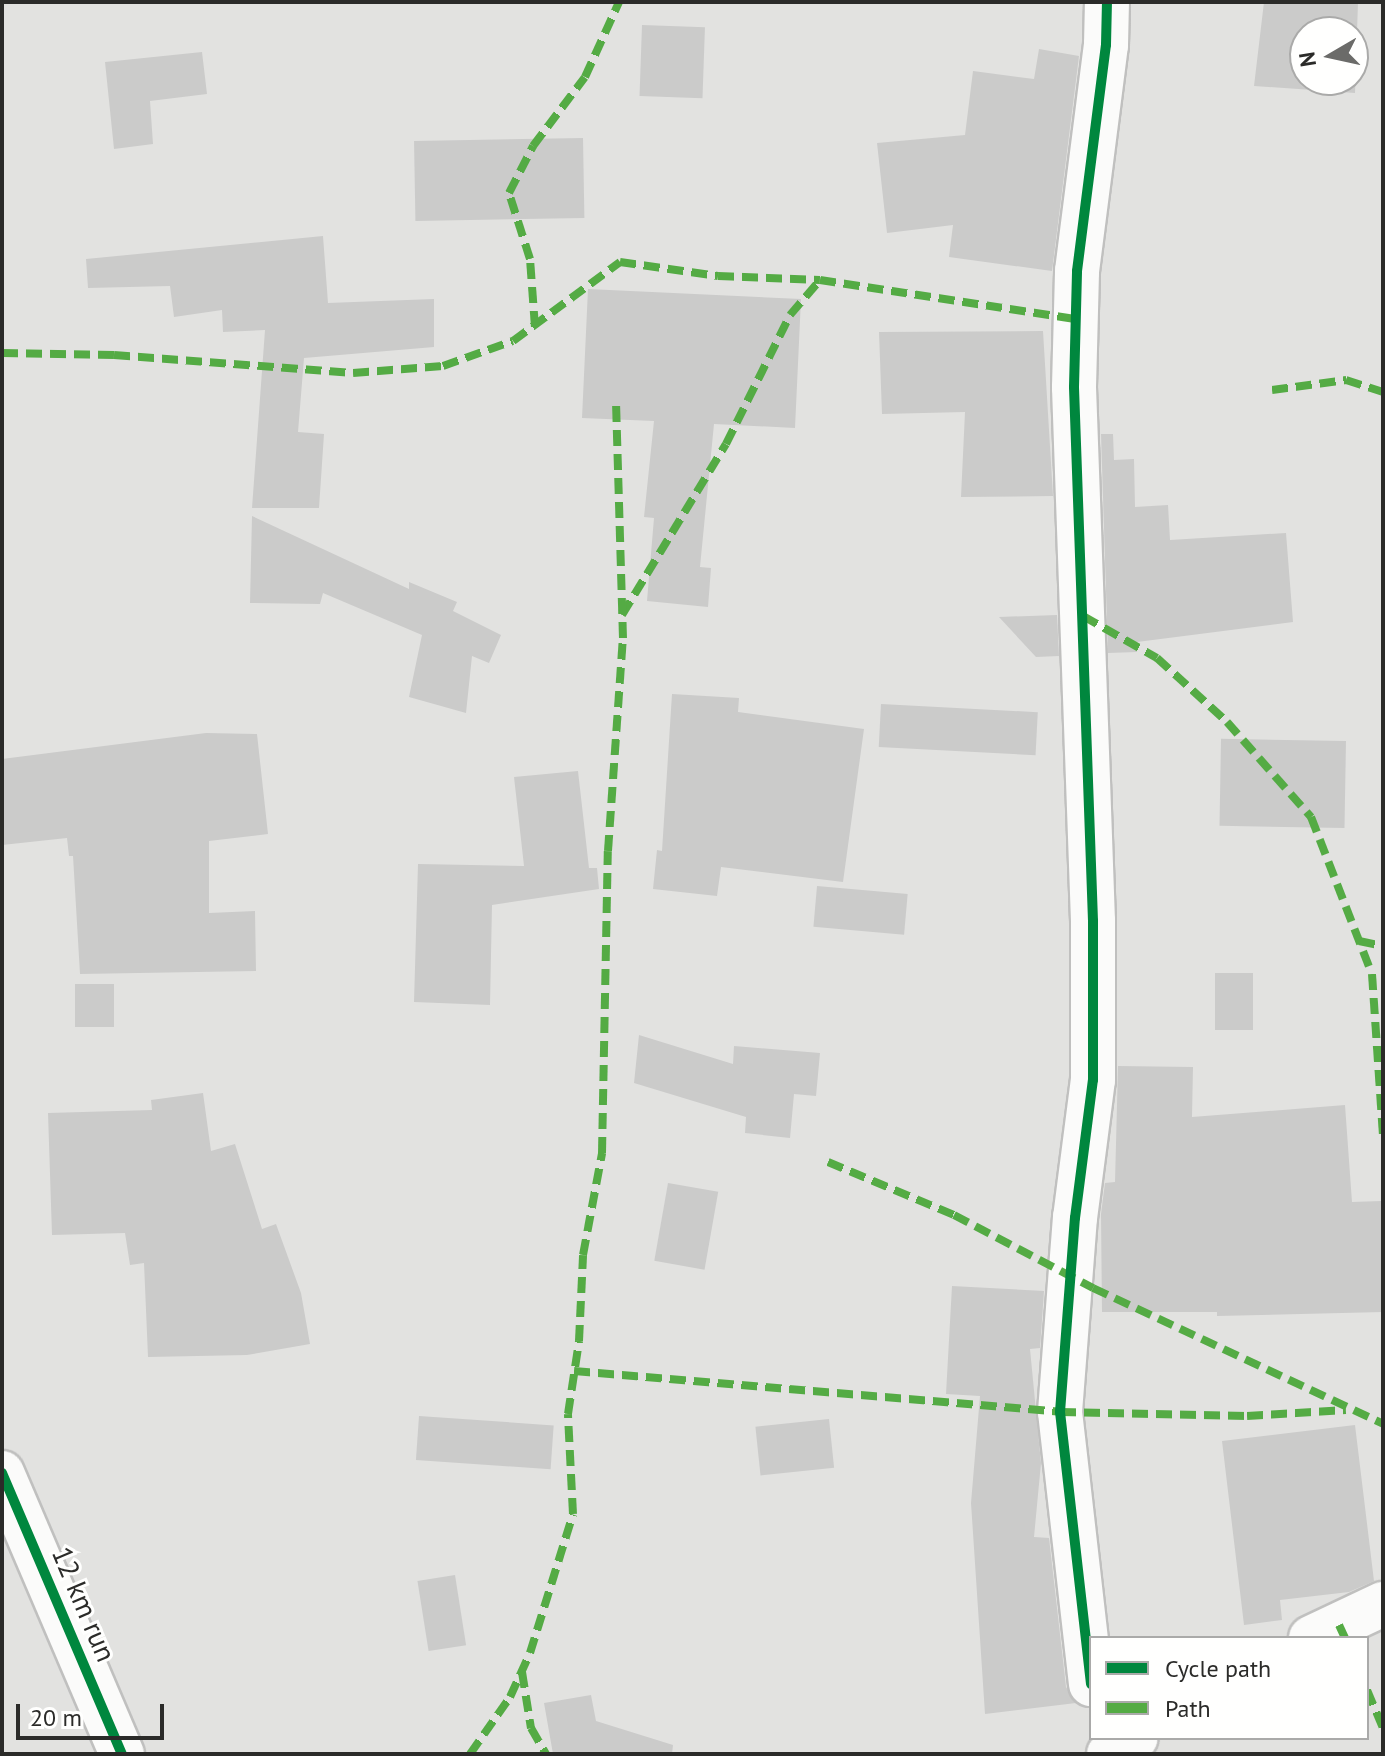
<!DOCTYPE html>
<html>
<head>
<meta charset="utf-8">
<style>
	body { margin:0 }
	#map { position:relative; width:1385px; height:1756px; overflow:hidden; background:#e2e2e0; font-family:"PT Sans",sans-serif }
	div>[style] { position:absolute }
	.building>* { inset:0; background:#cbcbca; transform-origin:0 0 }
	.roads { filter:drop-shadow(2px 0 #c0c0bf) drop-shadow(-2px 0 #c0c0bf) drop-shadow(0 2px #c0c0bf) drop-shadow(0 -2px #c0c0bf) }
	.minor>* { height:44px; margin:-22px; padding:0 22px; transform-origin:22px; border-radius:22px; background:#fbfbfa }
	.quiet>* { height:8px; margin-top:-4px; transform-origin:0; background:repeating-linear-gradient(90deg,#54ab44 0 16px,transparent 0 24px) }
	.cycleway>* { height:10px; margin:-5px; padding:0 5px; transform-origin:5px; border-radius:5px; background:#00873e }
	span { translate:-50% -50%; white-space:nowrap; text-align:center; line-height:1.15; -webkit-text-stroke:6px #fffffe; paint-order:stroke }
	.street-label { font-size:28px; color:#2b2b29 }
	.frame { position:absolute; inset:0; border:4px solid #2b2b29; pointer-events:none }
	.legend { position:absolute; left:1089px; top:1636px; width:280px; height:104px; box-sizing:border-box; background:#fffffe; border:2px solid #aaaaa9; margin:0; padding:10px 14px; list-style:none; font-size:24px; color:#2b2b29 }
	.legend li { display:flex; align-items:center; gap:16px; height:40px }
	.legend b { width:40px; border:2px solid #aaaaa9 }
	.north { position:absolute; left:1289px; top:16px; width:80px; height:80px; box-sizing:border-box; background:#fffffe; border:2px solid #aaaaa9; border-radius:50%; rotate:261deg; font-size:22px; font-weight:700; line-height:32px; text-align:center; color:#2b2b29 }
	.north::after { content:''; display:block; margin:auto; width:28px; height:36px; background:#6b6b69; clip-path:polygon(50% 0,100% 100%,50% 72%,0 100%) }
	.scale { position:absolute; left:16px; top:1704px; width:148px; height:36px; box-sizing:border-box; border:4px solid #2b2b29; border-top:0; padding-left:10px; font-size:24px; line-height:28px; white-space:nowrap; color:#2b2b29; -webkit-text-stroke:6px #fffffe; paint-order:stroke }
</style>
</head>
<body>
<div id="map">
	<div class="building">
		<i style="clip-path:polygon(evenodd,1264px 2px,1358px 2px,1355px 93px,1254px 86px,1264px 2px,1305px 32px,1353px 32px,1353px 80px,1305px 80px,1305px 32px)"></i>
		<i style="left:642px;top:25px;width:63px;height:71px;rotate:2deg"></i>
		<i style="clip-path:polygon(1039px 49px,1079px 56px,1052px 271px,949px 257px,953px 225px,887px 233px,877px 143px,965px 135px,973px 71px,1034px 79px)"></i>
		<i style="clip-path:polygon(202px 52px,207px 94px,150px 101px,153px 144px,114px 149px,105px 62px)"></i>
		<i style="left:583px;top:138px;width:80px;height:169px;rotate:89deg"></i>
		<i style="clip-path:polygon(323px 236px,328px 303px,434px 299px,434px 347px,304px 358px,298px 432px,324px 434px,319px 508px,252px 508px,265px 330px,223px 332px,222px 310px,174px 317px,170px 286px,88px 288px,86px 259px)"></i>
		<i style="clip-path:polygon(588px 289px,801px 299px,795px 428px,714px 424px,700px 567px,711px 568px,708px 607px,647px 601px,654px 518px,644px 517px,654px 421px,582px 418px)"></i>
		<i style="clip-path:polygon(1043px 331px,1053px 496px,961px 497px,965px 412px,882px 414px,879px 332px)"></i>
		<i style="clip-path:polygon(1101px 434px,1113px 434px,1114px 460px,1134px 459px,1135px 507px,1168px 505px,1170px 540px,1286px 533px,1293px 622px,1137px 642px,1137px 652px,1108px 653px)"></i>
		<i style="clip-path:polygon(252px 516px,409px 589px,409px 582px,457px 602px,453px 611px,501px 635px,489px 663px,472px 656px,466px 713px,409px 697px,422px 635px,323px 593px,320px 604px,250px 603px)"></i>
		<i style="clip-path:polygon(1057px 615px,1059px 656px,1036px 657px,999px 617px)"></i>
		<i style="clip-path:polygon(672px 694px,739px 698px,738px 712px,864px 729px,843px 882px,721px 867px,717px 896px,653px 889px,657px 850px,662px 851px)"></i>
		<i style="left:881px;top:704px;width:157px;height:43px;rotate:3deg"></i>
		<i style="clip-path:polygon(206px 733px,257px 734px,268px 834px,209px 841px,209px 913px,255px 911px,256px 971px,80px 974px,73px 856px,69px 856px,67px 838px,2px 845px,2px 759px)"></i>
		<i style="left:1346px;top:741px;width:87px;height:125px;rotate:91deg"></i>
		<i style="clip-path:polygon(578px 771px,589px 868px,597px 868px,599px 889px,492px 905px,490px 1005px,414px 1002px,418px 864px,524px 866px,514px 777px)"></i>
		<i style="left:817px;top:886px;width:91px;height:41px;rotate:5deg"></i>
		<i style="left:1215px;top:973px;width:38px;height:57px"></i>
		<i style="left:75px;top:984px;width:39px;height:43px"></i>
		<i style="clip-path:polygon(639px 1035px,733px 1064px,734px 1046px,820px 1053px,816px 1096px,794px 1094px,790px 1138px,745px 1133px,746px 1117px,634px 1083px)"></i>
		<i style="clip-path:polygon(1118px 1066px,1193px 1067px,1192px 1117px,1345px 1105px,1352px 1202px,1381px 1201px,1383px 1312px,1217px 1316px,1217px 1312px,1102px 1312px,1101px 1214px,1105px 1183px,1115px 1182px)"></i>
		<i style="clip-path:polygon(203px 1093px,211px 1151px,235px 1144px,262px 1229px,276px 1224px,301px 1293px,310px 1344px,247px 1355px,148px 1357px,144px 1263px,130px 1265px,125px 1233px,52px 1235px,48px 1113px,152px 1110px,151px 1100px)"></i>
		<i style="left:668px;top:1183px;width:51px;height:79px;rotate:10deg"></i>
		<i style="clip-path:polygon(952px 1286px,1044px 1291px,1040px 1348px,1030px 1349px,1041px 1463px,1034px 1537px,1049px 1538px,1066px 1687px,1076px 1703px,985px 1714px,971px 1503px,980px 1396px,946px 1394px)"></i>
		<i style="left:419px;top:1416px;width:135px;height:44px;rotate:4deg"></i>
		<i style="left:829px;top:1419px;width:49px;height:74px;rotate:84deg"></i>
		<i style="clip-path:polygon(1355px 1425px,1374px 1581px,1349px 1592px,1280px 1600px,1282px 1620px,1244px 1625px,1222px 1441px)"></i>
		<i style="left:455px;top:1575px;width:71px;height:38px;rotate:81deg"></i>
		<i style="clip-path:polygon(591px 1695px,596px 1721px,673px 1745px,672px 1754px,553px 1754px,544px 1703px)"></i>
	</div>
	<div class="roads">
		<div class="minor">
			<i style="left:2px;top:1473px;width:306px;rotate:66.9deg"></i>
			<i style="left:1311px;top:1638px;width:80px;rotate:-25.3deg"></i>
			<i style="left:1091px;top:1684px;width:274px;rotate:-96.5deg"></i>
			<i style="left:1060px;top:1412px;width:195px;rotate:-85.6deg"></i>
			<i style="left:1075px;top:1218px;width:139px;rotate:-82.6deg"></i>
			<i style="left:1093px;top:1080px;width:159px;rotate:-90deg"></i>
			<i style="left:1093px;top:921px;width:534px;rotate:-92.04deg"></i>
			<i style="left:1074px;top:387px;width:116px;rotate:-88.5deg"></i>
			<i style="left:1077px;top:271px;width:228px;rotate:-82.7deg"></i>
			<i style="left:1106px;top:45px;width:43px;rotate:-88.7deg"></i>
			<i style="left:1109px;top:1754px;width:31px;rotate:-31deg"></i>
		</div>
	</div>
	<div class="quiet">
		<i style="left:535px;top:327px;width:68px;rotate:-94.2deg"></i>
		<i style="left:530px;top:259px;width:69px;rotate:-107.7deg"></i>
		<i style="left:509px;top:193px;width:53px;rotate:-62.9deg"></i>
		<i style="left:533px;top:146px;width:86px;rotate:-53deg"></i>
		<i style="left:585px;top:77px;width:82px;rotate:-65.6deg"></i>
		<i style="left:2px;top:353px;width:112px;rotate:1deg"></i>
		<i style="left:114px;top:355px;width:240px;rotate:4.3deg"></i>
		<i style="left:353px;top:373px;width:90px;rotate:-4.4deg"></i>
		<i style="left:443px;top:366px;width:74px;rotate:-19.7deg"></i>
		<i style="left:513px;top:341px;width:133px;rotate:-36.4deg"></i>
		<i style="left:620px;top:262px;width:99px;rotate:8.1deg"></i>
		<i style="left:718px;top:276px;width:102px;rotate:2.2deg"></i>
		<i style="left:820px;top:280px;width:258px;rotate:8.7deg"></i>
		<i style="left:1272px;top:390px;width:75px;rotate:-7.7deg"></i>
		<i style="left:1346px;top:380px;width:39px;rotate:18deg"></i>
		<i style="left:622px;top:615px;width:200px;rotate:-58.7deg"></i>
		<i style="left:726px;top:444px;width:144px;rotate:-63.6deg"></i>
		<i style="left:790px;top:315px;width:46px;rotate:-49.4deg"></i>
		<i style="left:1083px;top:616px;width:85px;rotate:29.6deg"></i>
		<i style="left:1157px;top:658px;width:95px;rotate:42.4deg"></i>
		<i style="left:1227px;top:722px;width:127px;rotate:48.5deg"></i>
		<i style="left:1311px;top:817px;width:168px;rotate:68.8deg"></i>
		<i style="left:1372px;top:974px;width:161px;rotate:86.1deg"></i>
		<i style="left:1359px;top:941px;width:25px;rotate:12deg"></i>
		<i style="left:828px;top:1162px;width:137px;rotate:22.8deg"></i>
		<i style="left:954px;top:1215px;width:157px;rotate:27.7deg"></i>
		<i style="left:1093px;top:1288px;width:320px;rotate:25.1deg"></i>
		<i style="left:574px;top:1371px;width:488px;rotate:4.8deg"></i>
		<i style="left:1060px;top:1412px;width:187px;rotate:1.2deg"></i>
		<i style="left:1247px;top:1416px;width:99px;rotate:-3.5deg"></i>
		<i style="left:1339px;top:1625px;width:14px;rotate:65deg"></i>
		<i style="left:522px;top:1672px;width:57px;rotate:80.9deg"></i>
		<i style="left:531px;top:1728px;width:30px;rotate:60deg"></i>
		<i style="left:1367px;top:1690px;width:41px;rotate:67.2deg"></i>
		<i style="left:470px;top:1754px;width:70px;rotate:-54.9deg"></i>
		<i style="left:510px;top:1697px;width:48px;rotate:-65.6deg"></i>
		<i style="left:530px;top:1653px;width:145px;rotate:-72.8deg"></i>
		<i style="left:573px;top:1514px;width:100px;rotate:-92.9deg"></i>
		<i style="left:568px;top:1414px;width:74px;rotate:-81.4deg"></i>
		<i style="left:579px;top:1341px;width:86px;rotate:-87.3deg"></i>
		<i style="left:583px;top:1255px;width:104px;rotate:-79.4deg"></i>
		<i style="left:602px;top:1153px;width:302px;rotate:-88.9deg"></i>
		<i style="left:608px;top:851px;width:214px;rotate:-86deg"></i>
		<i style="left:623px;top:638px;width:239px;rotate:-91.7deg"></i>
	</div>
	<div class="cycleway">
		<i style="left:2px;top:1473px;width:306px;rotate:66.9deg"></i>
		<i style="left:1091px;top:1684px;width:274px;rotate:-96.5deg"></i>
		<i style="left:1060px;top:1412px;width:195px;rotate:-85.6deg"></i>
		<i style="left:1075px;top:1218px;width:139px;rotate:-82.6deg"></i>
		<i style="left:1093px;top:1080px;width:159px;rotate:-90deg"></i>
		<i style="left:1093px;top:921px;width:534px;rotate:-92.04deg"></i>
		<i style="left:1074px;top:387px;width:116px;rotate:-88.5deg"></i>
		<i style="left:1077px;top:271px;width:228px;rotate:-82.7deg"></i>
		<i style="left:1106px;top:45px;width:43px;rotate:-88.7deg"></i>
	</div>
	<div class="street-label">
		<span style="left:84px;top:1604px;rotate:67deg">12 km run</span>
	</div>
	<div class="frame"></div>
	<ul class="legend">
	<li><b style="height:10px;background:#00873e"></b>Cycle path</li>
	<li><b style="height:10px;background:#54ab44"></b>Path</li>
	</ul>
	<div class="north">N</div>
	<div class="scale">20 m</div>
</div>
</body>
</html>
